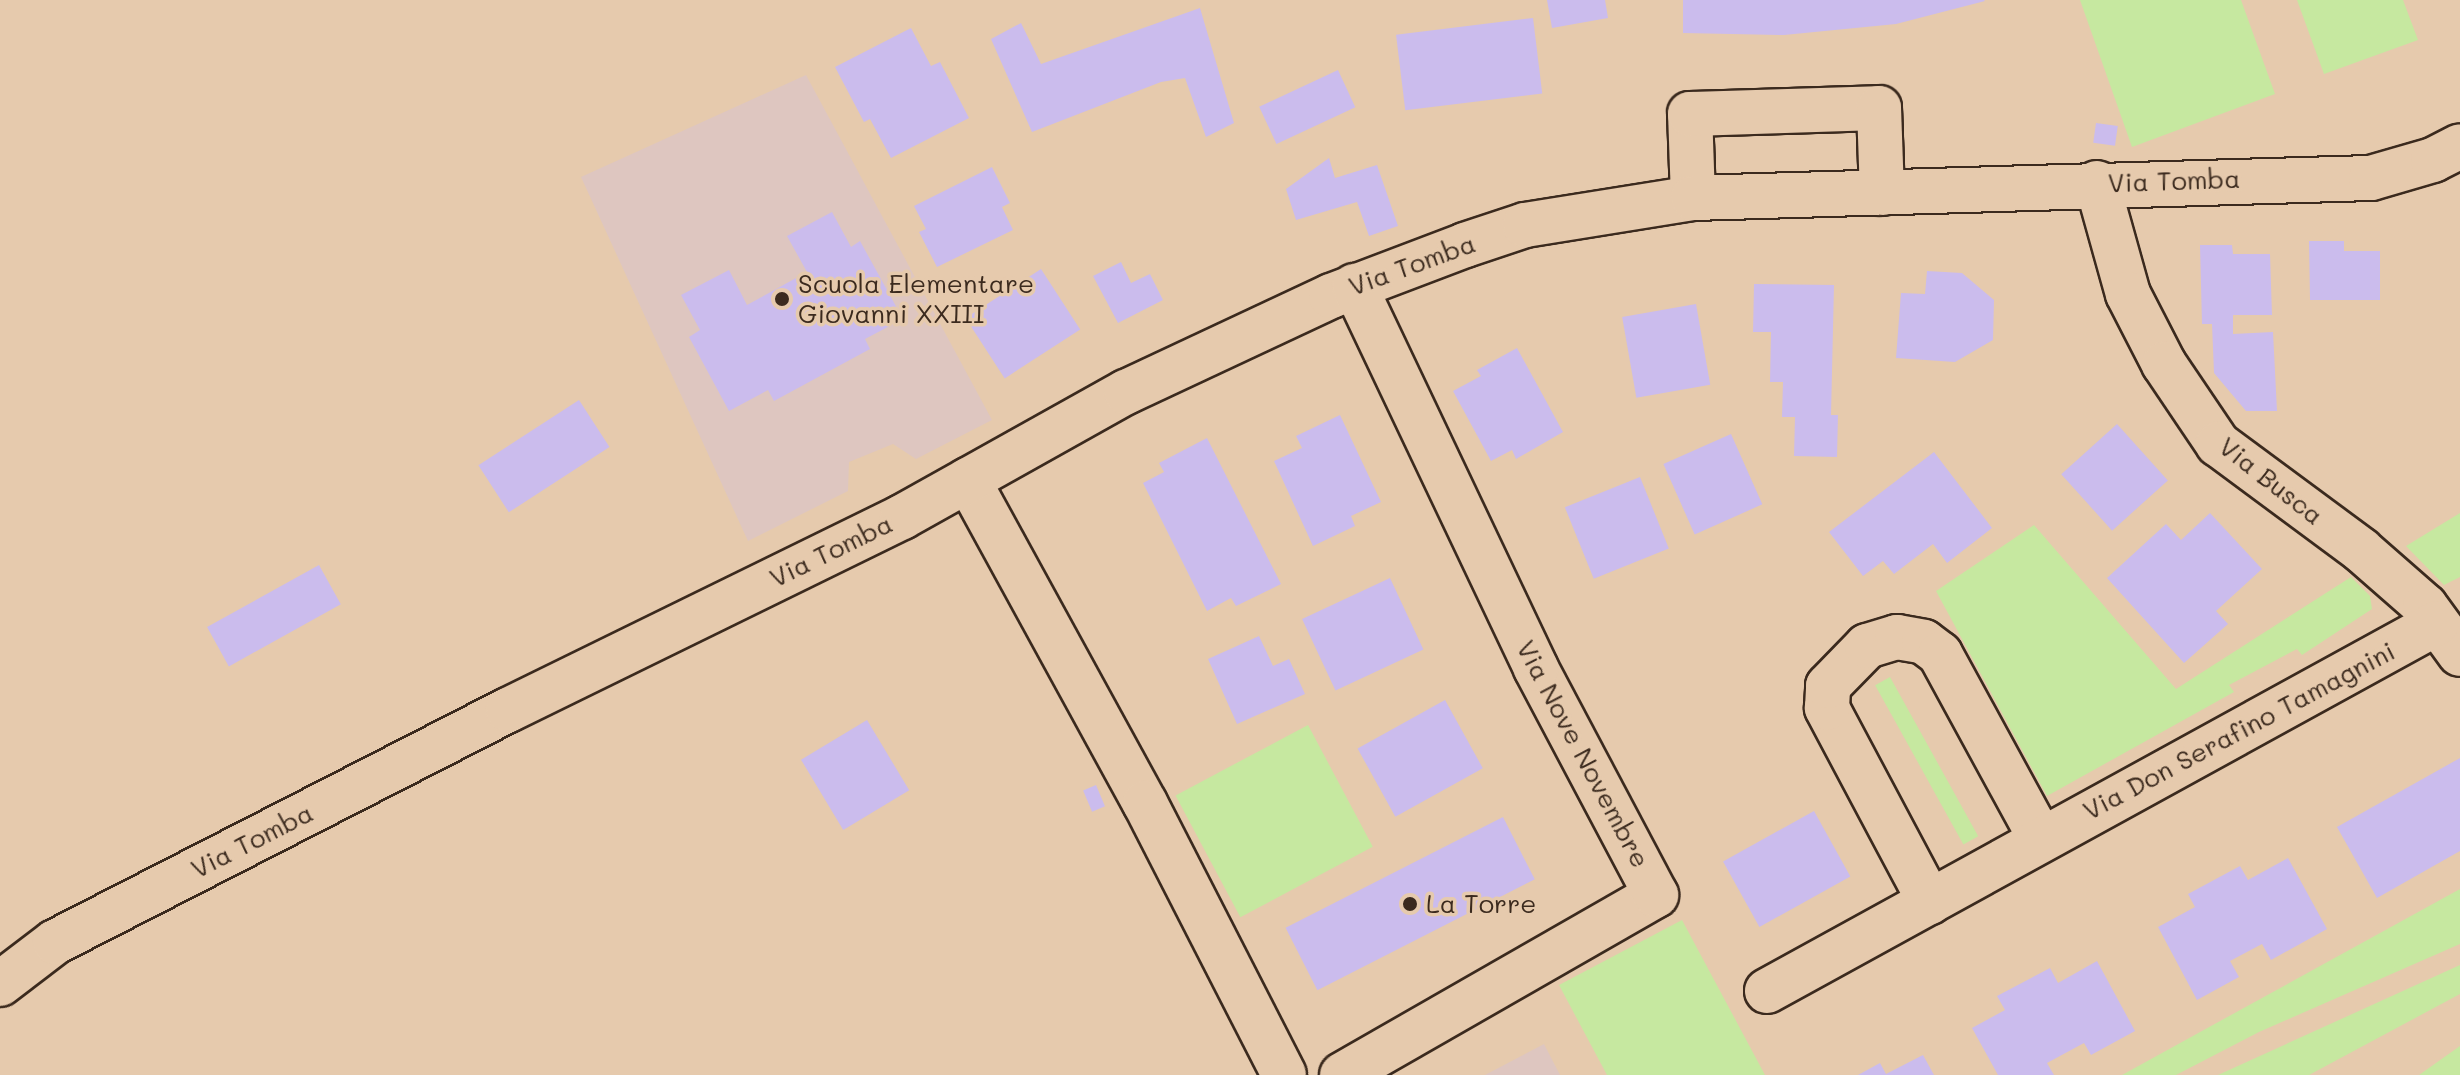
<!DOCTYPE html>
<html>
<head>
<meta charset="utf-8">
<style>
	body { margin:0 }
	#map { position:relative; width:2460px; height:1075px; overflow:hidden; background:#e6caad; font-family:Mali,sans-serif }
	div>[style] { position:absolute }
	.built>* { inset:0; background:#dec6c0 }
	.green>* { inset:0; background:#c6e8a0; transform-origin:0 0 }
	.building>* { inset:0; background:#cbbced; transform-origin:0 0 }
	.roads { filter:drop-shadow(2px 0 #3b2a1e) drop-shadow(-2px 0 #3b2a1e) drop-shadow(0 2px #3b2a1e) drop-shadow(0 -2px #3b2a1e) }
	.minor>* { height:44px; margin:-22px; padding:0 22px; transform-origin:22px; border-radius:22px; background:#e6caad }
	.dots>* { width:22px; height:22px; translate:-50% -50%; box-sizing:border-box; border:4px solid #e6caad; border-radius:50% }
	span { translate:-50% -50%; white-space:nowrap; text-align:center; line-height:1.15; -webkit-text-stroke:7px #e6caad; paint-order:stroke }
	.street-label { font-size:26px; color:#3b2a1e }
	.poi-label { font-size:26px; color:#3b2a1e }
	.left { translate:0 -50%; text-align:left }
</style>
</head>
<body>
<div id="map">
	<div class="built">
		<i style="clip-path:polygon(806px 75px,992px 420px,916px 459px,893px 444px,849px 462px,848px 491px,748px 541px,581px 177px)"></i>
		<i style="clip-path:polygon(1544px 1044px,1560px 1075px,1485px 1075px)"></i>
	</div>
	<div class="green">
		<i style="clip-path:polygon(2080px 0,2241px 0,2275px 94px,2132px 147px)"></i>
		<i style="clip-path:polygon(2297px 0,2403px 0,2418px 40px,2324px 74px)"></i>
		<i style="clip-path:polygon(2460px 513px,2460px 577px,2444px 585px,2406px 546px)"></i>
		<i style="clip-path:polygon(2034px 525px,2176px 689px,2351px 577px,2370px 596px,2372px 609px,2302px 655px,2297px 649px,2229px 685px,2234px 692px,2047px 796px,1936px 591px)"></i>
		<i style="left:1890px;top:677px;width:182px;height:17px;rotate:61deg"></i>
		<i style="left:1308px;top:725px;width:138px;height:150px;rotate:62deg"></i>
		<i style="clip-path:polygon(2460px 889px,2460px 944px,2259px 1032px,2176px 1075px,2122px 1075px)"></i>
		<i style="clip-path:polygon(1682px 920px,1765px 1075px,1607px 1075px,1559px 985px)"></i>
		<i style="clip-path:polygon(2460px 965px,2460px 994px,2309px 1075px,2218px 1075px)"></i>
		<i style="clip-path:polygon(2460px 1046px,2460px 1075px,2419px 1075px)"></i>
	</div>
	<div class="building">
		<i style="clip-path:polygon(1547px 0,1605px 0,1608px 18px,1552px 28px)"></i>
		<i style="clip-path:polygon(1683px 0,1984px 0,1985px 1px,1896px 24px,1784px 35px,1683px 33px)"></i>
		<i style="clip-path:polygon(1200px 8px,1234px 123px,1206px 137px,1185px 78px,1161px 82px,1032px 132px,991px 39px,1021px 23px,1041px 64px)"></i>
		<i style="left:1533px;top:18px;width:76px;height:138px;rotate:83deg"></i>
		<i style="clip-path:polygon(911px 28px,931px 66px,940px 62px,969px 118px,891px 158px,870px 119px,864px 122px,835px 67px)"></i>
		<i style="left:1338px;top:70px;width:41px;height:87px;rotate:65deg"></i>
		<i style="left:2096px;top:123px;width:22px;height:20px;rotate:8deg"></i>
		<i style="clip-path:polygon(1329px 158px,1335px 178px,1377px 165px,1398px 226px,1369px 236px,1357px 202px,1296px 220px,1286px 189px)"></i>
		<i style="clip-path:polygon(992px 167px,1010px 203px,1002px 207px,1013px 230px,937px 267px,919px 232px,926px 229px,914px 206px)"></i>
		<i style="clip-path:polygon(832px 212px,851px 247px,860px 241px,903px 319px,865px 339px,870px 349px,774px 401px,768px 390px,729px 411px,689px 337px,700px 330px,681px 295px,729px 270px,747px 305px,807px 272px,787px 236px)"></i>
		<i style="clip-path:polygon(2309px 241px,2344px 241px,2344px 251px,2380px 251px,2380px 300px,2310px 300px)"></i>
		<i style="clip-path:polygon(2200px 245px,2232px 245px,2233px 254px,2270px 254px,2272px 315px,2233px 315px,2233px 334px,2273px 332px,2277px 411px,2246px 411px,2214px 373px,2212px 324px,2202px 324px)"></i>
		<i style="clip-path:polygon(1121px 262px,1131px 283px,1150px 274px,1163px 300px,1118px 323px,1093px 276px)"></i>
		<i style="left:1041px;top:269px;width:72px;height:90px;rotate:57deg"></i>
		<i style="clip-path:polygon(1927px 271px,1962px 273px,1994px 300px,1993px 340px,1955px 362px,1896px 358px,1901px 293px,1925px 294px)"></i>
		<i style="clip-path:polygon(1754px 284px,1834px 285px,1831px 415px,1838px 415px,1837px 457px,1794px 456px,1795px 417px,1782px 417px,1783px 382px,1770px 382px,1771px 332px,1753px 332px)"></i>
		<i style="left:1696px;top:304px;width:82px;height:75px;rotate:80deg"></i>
		<i style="clip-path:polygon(1517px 348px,1563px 432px,1516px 459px,1512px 450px,1491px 461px,1453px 391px,1481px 376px,1477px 370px)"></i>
		<i style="left:579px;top:400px;width:56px;height:120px;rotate:57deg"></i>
		<i style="clip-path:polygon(1340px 415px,1381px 502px,1351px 516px,1355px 526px,1313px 546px,1274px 461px,1302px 448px,1296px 436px)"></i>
		<i style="left:2117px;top:424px;width:76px;height:75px;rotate:48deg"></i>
		<i style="left:1731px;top:434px;width:77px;height:74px;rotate:66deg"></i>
		<i style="clip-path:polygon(1207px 438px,1281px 584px,1236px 606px,1231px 598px,1207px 611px,1143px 483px,1164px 472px,1159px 463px)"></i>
		<i style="clip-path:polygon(1934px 452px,1992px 528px,1947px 563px,1933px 544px,1894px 574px,1883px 561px,1863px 576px,1829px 532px)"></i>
		<i style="left:1640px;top:477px;width:77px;height:81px;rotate:68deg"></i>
		<i style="clip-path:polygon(2210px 513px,2262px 569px,2216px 611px,2228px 624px,2184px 663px,2107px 578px,2166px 524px,2181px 540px)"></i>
		<i style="left:319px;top:565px;width:45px;height:128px;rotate:61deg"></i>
		<i style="left:1390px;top:578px;width:79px;height:97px;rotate:65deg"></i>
		<i style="clip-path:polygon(1259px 636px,1273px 666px,1289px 659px,1305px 694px,1237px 724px,1208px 659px)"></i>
		<i style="left:1445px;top:700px;width:78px;height:100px;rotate:61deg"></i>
		<i style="left:867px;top:720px;width:82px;height:77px;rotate:59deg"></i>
		<i style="clip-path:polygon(2460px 758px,2460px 851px,2377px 898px,2337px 827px)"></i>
		<i style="left:1096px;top:785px;width:23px;height:14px;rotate:67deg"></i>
		<i style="left:1814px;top:811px;width:75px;height:104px;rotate:61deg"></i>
		<i style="left:1503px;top:817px;width:70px;height:244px;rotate:63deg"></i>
		<i style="clip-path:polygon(2288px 858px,2327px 929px,2271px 960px,2262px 944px,2230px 961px,2239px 977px,2197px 1000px,2158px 927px,2195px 907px,2188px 894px,2240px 866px,2248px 880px)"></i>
		<i style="clip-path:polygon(2097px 961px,2135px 1031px,2091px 1055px,2084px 1043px,2047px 1063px,2054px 1075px,1998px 1075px,1972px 1028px,2005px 1010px,1997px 996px,2050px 968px,2058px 983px)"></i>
		<i style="clip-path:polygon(1923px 1055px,1934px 1075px,1858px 1075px,1880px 1063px,1886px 1074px)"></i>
	</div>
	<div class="roads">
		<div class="minor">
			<i style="left:2097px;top:183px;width:115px;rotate:74.4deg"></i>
			<i style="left:2128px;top:294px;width:79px;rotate:62.8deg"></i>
			<i style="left:2164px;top:364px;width:97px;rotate:56deg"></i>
			<i style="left:2218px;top:444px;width:178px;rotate:36.5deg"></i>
			<i style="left:2361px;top:550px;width:85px;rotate:41.2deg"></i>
			<i style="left:2425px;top:606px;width:59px;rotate:53.9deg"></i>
			<i style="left:1693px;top:198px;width:84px;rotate:-92deg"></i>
			<i style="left:1690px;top:114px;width:189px;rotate:-1.8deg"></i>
			<i style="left:1879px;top:108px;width:85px;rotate:88deg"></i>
			<i style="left:968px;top:480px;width:368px;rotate:61.3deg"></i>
			<i style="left:1145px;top:803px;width:305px;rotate:62.9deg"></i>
			<i style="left:1930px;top:902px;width:220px;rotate:-118deg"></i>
			<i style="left:1827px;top:708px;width:22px;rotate:-87deg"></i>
			<i style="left:1828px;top:686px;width:56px;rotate:-45.7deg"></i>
			<i style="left:1867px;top:646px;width:31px;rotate:-17deg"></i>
			<i style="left:1897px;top:637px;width:27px;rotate:10deg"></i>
			<i style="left:1924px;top:642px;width:20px;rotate:37deg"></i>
			<i style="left:1940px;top:654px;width:211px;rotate:61.4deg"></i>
			<i style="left:0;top:984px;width:69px;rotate:-37.4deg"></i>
			<i style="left:55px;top:942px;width:509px;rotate:-27.12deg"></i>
			<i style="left:508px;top:710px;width:439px;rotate:-26.1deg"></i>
			<i style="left:902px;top:517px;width:257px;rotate:-29.2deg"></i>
			<i style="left:1126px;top:392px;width:226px;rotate:-25.1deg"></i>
			<i style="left:1331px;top:296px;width:143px;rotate:-20.8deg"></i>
			<i style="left:1465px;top:245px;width:63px;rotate:-18.4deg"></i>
			<i style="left:1525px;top:225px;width:170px;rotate:-9.1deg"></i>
			<i style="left:1693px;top:198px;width:678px;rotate:-1.69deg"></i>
			<i style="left:2371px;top:178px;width:65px;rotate:-16.2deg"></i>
			<i style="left:2433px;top:160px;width:30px;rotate:-27deg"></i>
			<i style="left:1767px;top:991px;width:764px;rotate:-28.78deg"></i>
			<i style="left:1342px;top:1075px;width:362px;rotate:-29.8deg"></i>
			<i style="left:1656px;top:895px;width:257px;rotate:-117.9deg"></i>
			<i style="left:1536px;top:668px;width:423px;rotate:-115.4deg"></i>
		</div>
	</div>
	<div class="dots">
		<i style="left:782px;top:299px;background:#3b2a1e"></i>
		<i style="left:1410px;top:904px;background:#3b2a1e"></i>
	</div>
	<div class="street-label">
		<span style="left:2174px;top:181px;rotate:-2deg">Via Tomba</span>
		<span style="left:1412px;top:265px;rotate:-20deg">Via Tomba</span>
		<span style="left:2271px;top:481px;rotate:38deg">Via Busca</span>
		<span style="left:831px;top:551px;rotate:-26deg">Via Tomba</span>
		<span style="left:2239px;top:731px;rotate:-28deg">Via Don Serafino Tamagnini</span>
		<span style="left:1583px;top:754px;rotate:62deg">Via Nove Novembre</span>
		<span style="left:252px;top:841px;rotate:-27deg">Via Tomba</span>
	</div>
	<div class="poi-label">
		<span class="left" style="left:798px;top:299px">Scuola Elementare<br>Giovanni XXIII</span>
		<span class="left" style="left:1426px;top:904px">La Torre</span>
	</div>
</div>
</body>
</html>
